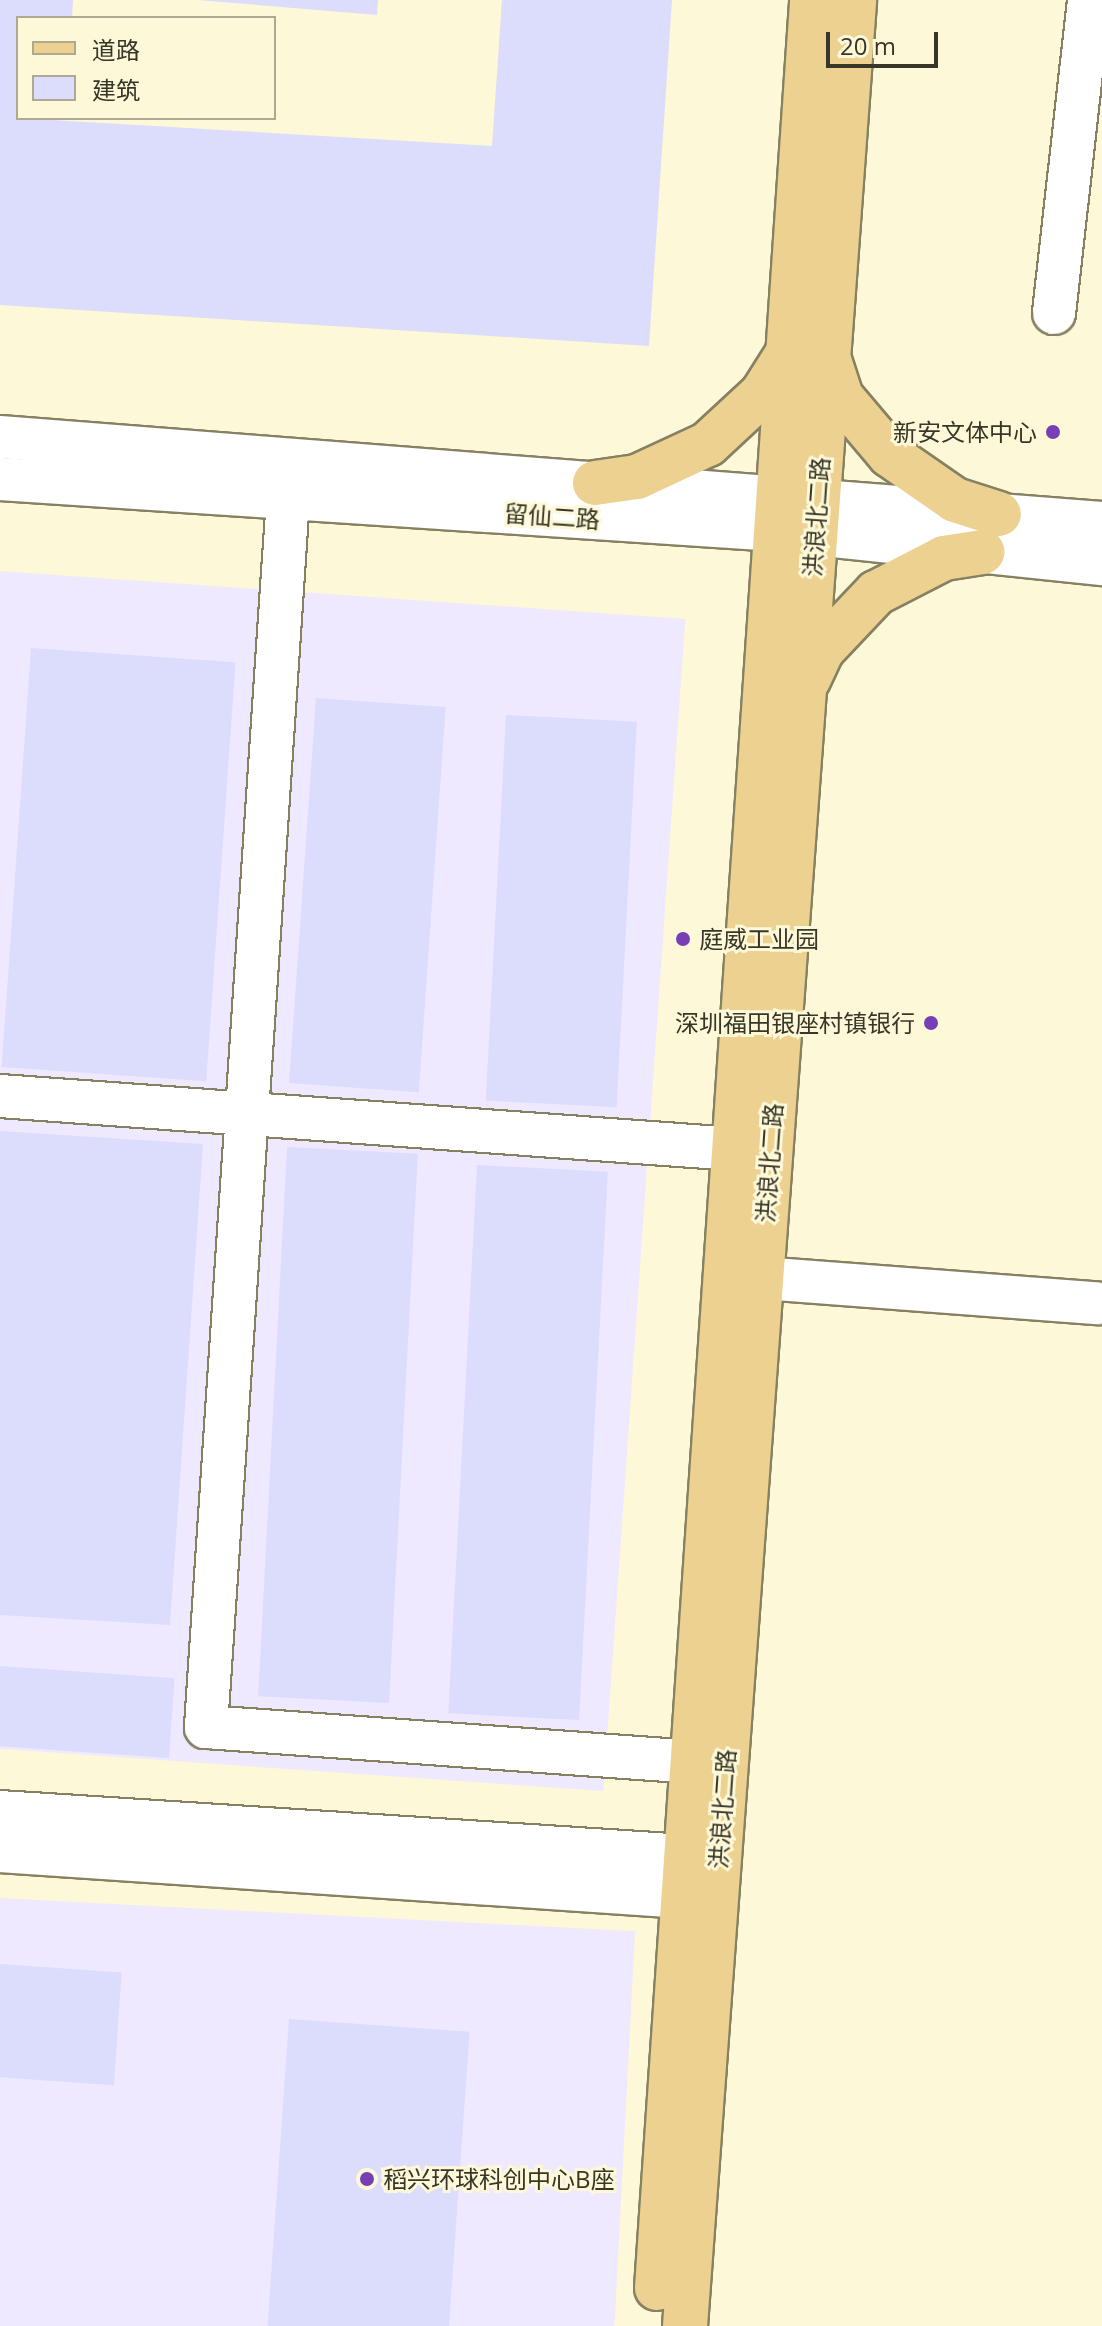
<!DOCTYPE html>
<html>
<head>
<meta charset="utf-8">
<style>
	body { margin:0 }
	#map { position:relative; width:1102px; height:2326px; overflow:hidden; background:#fdf8d7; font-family:"Open Sans","Noto Sans SC",sans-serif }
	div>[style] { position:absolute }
	.commercial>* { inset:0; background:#efe9ff; transform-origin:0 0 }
	.building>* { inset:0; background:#dcdcfc; transform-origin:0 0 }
	.roads { filter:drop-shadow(2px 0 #868163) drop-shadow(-2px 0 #868163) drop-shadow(0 2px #868163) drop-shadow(0 -2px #868163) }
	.minor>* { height:42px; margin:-21px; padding:0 21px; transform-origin:21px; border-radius:21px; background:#fff }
	.major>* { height:44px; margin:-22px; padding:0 22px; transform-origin:22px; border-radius:22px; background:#ecd190 }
	.dots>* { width:22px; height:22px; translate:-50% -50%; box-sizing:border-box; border:4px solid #fdf8d7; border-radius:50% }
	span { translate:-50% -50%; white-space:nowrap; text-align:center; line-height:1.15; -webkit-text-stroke:6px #fdf8d7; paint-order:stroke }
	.poi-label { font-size:24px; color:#383629 }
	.right { translate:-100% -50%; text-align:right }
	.left { translate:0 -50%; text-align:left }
	.street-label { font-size:24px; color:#383629 }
	.legend { position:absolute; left:16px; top:16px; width:260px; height:104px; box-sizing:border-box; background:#fdf8d7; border:2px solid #aeaa91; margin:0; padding:10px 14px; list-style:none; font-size:24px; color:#383629 }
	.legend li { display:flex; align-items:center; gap:16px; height:40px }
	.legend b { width:40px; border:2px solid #aeaa91 }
	.scale { position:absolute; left:826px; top:32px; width:112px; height:36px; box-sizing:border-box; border:4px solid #383629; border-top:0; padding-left:10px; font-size:24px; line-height:28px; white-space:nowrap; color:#383629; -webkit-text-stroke:6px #fdf8d7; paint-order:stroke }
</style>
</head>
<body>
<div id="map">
	<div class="commercial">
		<i style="left:0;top:571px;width:687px;height:1175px;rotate:4deg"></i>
		<i style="left:0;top:1898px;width:636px;height:428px;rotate:3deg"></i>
	</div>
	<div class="building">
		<i style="clip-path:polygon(0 0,73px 0,72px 18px,18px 18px,18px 118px,492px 146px,502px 0,672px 0,649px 346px,0 305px)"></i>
		<i style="clip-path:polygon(198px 0,378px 0,377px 15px)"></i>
		<i style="left:31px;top:648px;width:205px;height:420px;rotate:4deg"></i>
		<i style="left:316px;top:698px;width:130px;height:386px;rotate:4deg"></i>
		<i style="left:506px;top:715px;width:131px;height:386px;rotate:3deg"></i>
		<i style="clip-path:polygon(0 1131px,203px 1144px,170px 1625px,0 1615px)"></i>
		<i style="left:287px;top:1147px;width:131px;height:550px;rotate:3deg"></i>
		<i style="left:477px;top:1165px;width:131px;height:549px;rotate:3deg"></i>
		<i style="left:0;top:1666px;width:175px;height:80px;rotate:4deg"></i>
		<i style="left:0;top:1964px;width:122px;height:113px;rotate:4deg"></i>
		<i style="left:289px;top:2019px;width:181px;height:308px;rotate:4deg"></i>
	</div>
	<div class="roads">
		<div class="minor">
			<i style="left:1054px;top:313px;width:315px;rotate:-83.6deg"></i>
			<i style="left:0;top:437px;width:1105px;rotate:4.46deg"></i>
			<i style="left:0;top:479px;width:778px;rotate:3.76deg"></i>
			<i style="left:776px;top:530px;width:328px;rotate:6deg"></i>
			<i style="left:288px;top:498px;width:1232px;rotate:93.82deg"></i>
			<i style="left:206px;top:1727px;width:487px;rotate:4.1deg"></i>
			<i style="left:0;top:1096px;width:736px;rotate:4.13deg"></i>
			<i style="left:761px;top:1278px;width:337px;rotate:4.3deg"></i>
			<i style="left:0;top:1812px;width:687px;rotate:3.67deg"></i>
			<i style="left:686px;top:1856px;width:38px;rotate:35deg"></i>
			<i style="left:717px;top:1878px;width:39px;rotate:151deg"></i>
			<i style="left:683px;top:1897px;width:685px;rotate:-176.15deg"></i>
		</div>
		<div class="major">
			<i style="left:830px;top:363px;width:36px;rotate:72deg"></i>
			<i style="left:841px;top:397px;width:76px;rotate:49.8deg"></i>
			<i style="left:890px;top:455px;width:79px;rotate:34.7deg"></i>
			<i style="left:955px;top:500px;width:46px;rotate:17.7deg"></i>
			<i style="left:595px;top:483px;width:42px;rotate:-8.1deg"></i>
			<i style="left:637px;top:477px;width:78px;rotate:-24.9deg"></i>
			<i style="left:708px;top:444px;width:74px;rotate:-42.8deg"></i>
			<i style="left:762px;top:394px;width:45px;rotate:-57.7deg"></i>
			<i style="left:808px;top:680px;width:33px;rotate:-65deg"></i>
			<i style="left:822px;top:650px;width:79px;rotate:-46.5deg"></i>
			<i style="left:876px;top:593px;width:76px;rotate:-27.2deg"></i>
			<i style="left:944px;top:558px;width:39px;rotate:-9deg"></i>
			<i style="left:657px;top:2288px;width:2293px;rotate:-86.12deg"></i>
			<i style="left:685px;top:2326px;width:2332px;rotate:-85.84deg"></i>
		</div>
	</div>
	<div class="dots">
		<i style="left:1053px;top:432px;background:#783fb5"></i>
		<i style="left:683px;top:939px;background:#783fb5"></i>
		<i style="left:931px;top:1023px;background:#783fb5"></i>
		<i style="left:367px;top:2179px;background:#783fb5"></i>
	</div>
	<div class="poi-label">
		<span class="right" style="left:1037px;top:432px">新安文体中心</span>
		<span class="left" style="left:699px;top:939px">庭威工业园</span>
		<span class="right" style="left:915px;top:1023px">深圳福田银座村镇银行</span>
		<span class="left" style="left:383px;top:2179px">稻兴环球科创中心B座</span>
	</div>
	<div class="street-label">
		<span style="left:552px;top:516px;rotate:4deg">留仙二路</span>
		<span style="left:816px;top:517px;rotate:-86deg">洪浪北二路</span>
		<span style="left:769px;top:1163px;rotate:-86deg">洪浪北二路</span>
		<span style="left:722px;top:1809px;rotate:-86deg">洪浪北二路</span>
	</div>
	<ul class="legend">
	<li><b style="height:10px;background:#ecd190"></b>道路</li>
	<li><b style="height:22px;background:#dcdcfc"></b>建筑</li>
	</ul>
	<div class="scale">20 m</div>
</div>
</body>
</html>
